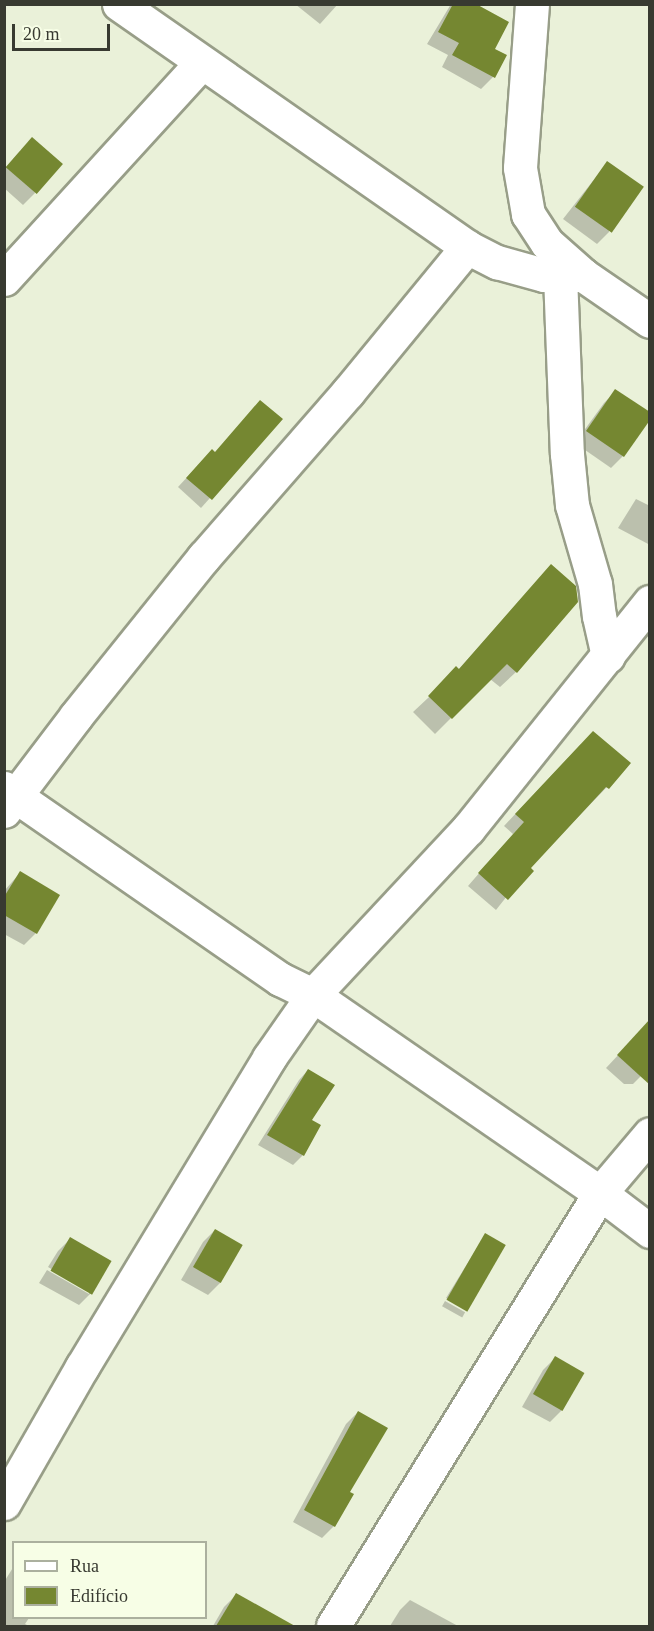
<!DOCTYPE html>
<html>
<head>
<meta charset="utf-8">
<style>
	body { margin:0 }
	#map { position:relative; width:654px; height:1631px; overflow:hidden; background:#eaf1d9; font-family:Georgia,serif }
	div>[style] { position:absolute }
	.shadow>* { inset:0; background:#0003; transform-origin:0 0 }
	.building>* { inset:0; background:#758731; transform-origin:0 0 }
	.roads { filter:drop-shadow(2px 0 #989e88) drop-shadow(-2px 0 #989e88) drop-shadow(0 2px #989e88) drop-shadow(0 -2px #989e88) }
	.street>* { height:33px; margin:-16.5px; padding:0 16.5px; transform-origin:16.5px; border-radius:16.5px; background:#fff }
	span { translate:-50% -50%; white-space:nowrap; text-align:center; line-height:1.15; -webkit-text-stroke:6px #f7fee6; paint-order:stroke }
	.frame { position:absolute; inset:0; border:6px solid #383a31; pointer-events:none }
	.legend { position:absolute; left:12px; top:1541px; width:195px; height:78px; box-sizing:border-box; background:#f7fee6; border:2px solid #abb09e; margin:0; padding:8px 10px; list-style:none; font-size:18px; color:#383a31 }
	.legend li { display:flex; align-items:center; gap:12px; height:30px }
	.legend b { width:30px; border:2px solid #abb09e }
	.scale { position:absolute; left:12px; top:24px; width:98px; height:27px; box-sizing:border-box; border:3px solid #383a31; border-top:0; padding-left:8px; font-size:18px; line-height:21px; white-space:nowrap; color:#383a31; -webkit-text-stroke:4px #f7fee6; paint-order:stroke }
</style>
</head>
<body>
<div id="map">
	<div class="shadow">
		<i style="clip-path:polygon(295px 4px,338px 4px,320px 24px)"></i>
		<i style="clip-path:polygon(451px 4px,473px 4px,493px 49px,493px 77px,481px 89px,442px 67px,448px 55px,427px 44px)"></i>
		<i style="clip-path:polygon(20px 151px,35px 193px,23px 205px,4px 188px,4px 169px)"></i>
		<i style="clip-path:polygon(607px 163px,609px 232px,597px 244px,563px 219px)"></i>
		<i style="clip-path:polygon(616px 391px,623px 456px,611px 468px,575px 443px,604px 403px)"></i>
		<i style="clip-path:polygon(281px 419px,201px 508px,178px 487px,203px 460px)"></i>
		<i style="clip-path:polygon(636px 499px,650px 506px,650px 545px,618px 528px)"></i>
		<i style="clip-path:polygon(551px 566px,516px 672px,500px 687px,490px 679px,435px 734px,413px 712px,458px 670px)"></i>
		<i style="clip-path:polygon(581px 744px,629px 764px,529px 868px,496px 910px,468px 886px,513px 834px,504px 826px)"></i>
		<i style="clip-path:polygon(20px 873px,58px 896px,36px 933px,24px 945px,4px 934px,4px 891px)"></i>
		<i style="clip-path:polygon(635px 1037px,650px 1067px,633px 1084px,624px 1084px,606px 1068px)"></i>
		<i style="clip-path:polygon(308px 1070px,310px 1121px,319px 1126px,303px 1155px,293px 1165px,258px 1145px,299px 1080px)"></i>
		<i style="clip-path:polygon(215px 1230px,220px 1283px,208px 1295px,181px 1280px,203px 1242px)"></i>
		<i style="clip-path:polygon(485px 1235px,467px 1310px,446px 1298px)"></i>
		<i style="clip-path:polygon(70px 1239px,91px 1293px,79px 1305px,39px 1283px,47px 1270px,89px 1294px,89px 1291px,48px 1267px,58px 1251px)"></i>
		<i style="left:445px;top:1301px;width:23px;height:6px;rotate:29deg"></i>
		<i style="clip-path:polygon(555px 1358px,583px 1374px,562px 1410px,550px 1422px,522px 1407px,543px 1370px)"></i>
		<i style="clip-path:polygon(358px 1412px,348px 1493px,334px 1526px,322px 1538px,293px 1522px,346px 1424px)"></i>
		<i style="clip-path:polygon(14px 1566px,14px 1618px,29px 1618px,25px 1624px,29px 1626px,4px 1626px,4px 1582px)"></i>
		<i style="clip-path:polygon(236px 1595px,274px 1616px,268px 1626px,213px 1626px,224px 1607px)"></i>
		<i style="clip-path:polygon(410px 1600px,458px 1626px,390px 1626px,400px 1610px)"></i>
	</div>
	<div class="building">
		<i style="clip-path:polygon(453px 4px,476px 4px,509px 22px,495px 49px,507px 55px,495px 78px,452px 55px,459px 43px,438px 32px)"></i>
		<i style="left:32px;top:137px;width:41px;height:40px;rotate:41deg"></i>
		<i style="left:607px;top:161px;width:45px;height:56px;rotate:35deg"></i>
		<i style="clip-path:polygon(615px 389px,650px 412px,650px 420px,624px 457px,586px 431px)"></i>
		<i style="clip-path:polygon(260px 400px,283px 419px,212px 500px,186px 478px,212px 449px,215px 452px)"></i>
		<i style="clip-path:polygon(551px 564px,576px 586px,578px 602px,517px 673px,507px 664px,452px 719px,428px 696px,456px 666px,459px 669px)"></i>
		<i style="clip-path:polygon(593px 731px,631px 763px,609px 789px,606px 787px,531px 868px,534px 871px,508px 900px,478px 873px,524px 822px,515px 814px)"></i>
		<i style="clip-path:polygon(20px 871px,60px 895px,37px 934px,4px 915px,4px 897px)"></i>
		<i style="clip-path:polygon(650px 1019px,650px 1085px,617px 1055px)"></i>
		<i style="clip-path:polygon(308px 1069px,335px 1085px,312px 1120px,321px 1125px,304px 1156px,267px 1135px)"></i>
		<i style="left:215px;top:1229px;width:32px;height:44px;rotate:30deg"></i>
		<i style="left:485px;top:1233px;width:24px;height:77px;rotate:30deg"></i>
		<i style="left:70px;top:1237px;width:48px;height:39px;rotate:30deg"></i>
		<i style="left:555px;top:1356px;width:34px;height:44px;rotate:30deg"></i>
		<i style="clip-path:polygon(358px 1411px,388px 1428px,350px 1492px,354px 1494px,335px 1527px,304px 1510px)"></i>
		<i style="clip-path:polygon(236px 1593px,295px 1626px,216px 1626px)"></i>
	</div>
	<div class="roads">
		<div class="street">
			<i style="left:119px;top:4px;width:424px;rotate:34.9deg"></i>
			<i style="left:467px;top:247px;width:34px;rotate:27deg"></i>
			<i style="left:497px;top:262px;width:49px;rotate:15.5deg"></i>
			<i style="left:544px;top:275px;width:39px"></i>
			<i style="left:532px;top:4px;width:164px;rotate:94.2deg"></i>
			<i style="left:520px;top:168px;width:47px;rotate:80.1deg"></i>
			<i style="left:528px;top:214px;width:35px;rotate:57deg"></i>
			<i style="left:547px;top:243px;width:48px;rotate:41.6deg"></i>
			<i style="left:583px;top:275px;width:81px;rotate:34.5deg"></i>
			<i style="left:560px;top:275px;width:179px;rotate:87.8deg"></i>
			<i style="left:567px;top:454px;width:51px;rotate:84.4deg"></i>
			<i style="left:572px;top:505px;width:82px;rotate:73.8deg"></i>
			<i style="left:595px;top:584px;width:32px;rotate:83deg"></i>
			<i style="left:599px;top:616px;width:41px;rotate:77.3deg"></i>
			<i style="left:4px;top:279px;width:292px;rotate:-47.6deg"></i>
			<i style="left:4px;top:788px;width:336px;rotate:34.7deg"></i>
			<i style="left:280px;top:979px;width:37px;rotate:26deg"></i>
			<i style="left:313px;top:995px;width:349px;rotate:34.6deg"></i>
			<i style="left:600px;top:1193px;width:63px;rotate:37.2deg"></i>
			<i style="left:4px;top:811px;width:119px;rotate:-52.8deg"></i>
			<i style="left:76px;top:716px;width:204px;rotate:-51.2deg"></i>
			<i style="left:204px;top:557px;width:219px;rotate:-48.9deg"></i>
			<i style="left:348px;top:392px;width:188px;rotate:-50.6deg"></i>
			<i style="left:4px;top:1503px;width:157px;rotate:-60.2deg"></i>
			<i style="left:82px;top:1367px;width:361px;rotate:-58.8deg"></i>
			<i style="left:269px;top:1058px;width:77px;rotate:-55.1deg"></i>
			<i style="left:313px;top:995px;width:227px;rotate:-47deg"></i>
			<i style="left:468px;top:829px;width:291px;rotate:-51.3deg"></i>
			<i style="left:333px;top:1626px;width:509px;rotate:-58.34deg"></i>
			<i style="left:600px;top:1193px;width:77px;rotate:-49.7deg"></i>
		</div>
	</div>
	<div class="frame"></div>
	<ul class="legend">
	<li><b style="height:8px;background:#fff"></b>Rua</li>
	<li><b style="height:16px;background:#758731"></b>Edifício</li>
	</ul>
	<div class="scale">20 m</div>
</div>
</body>
</html>
